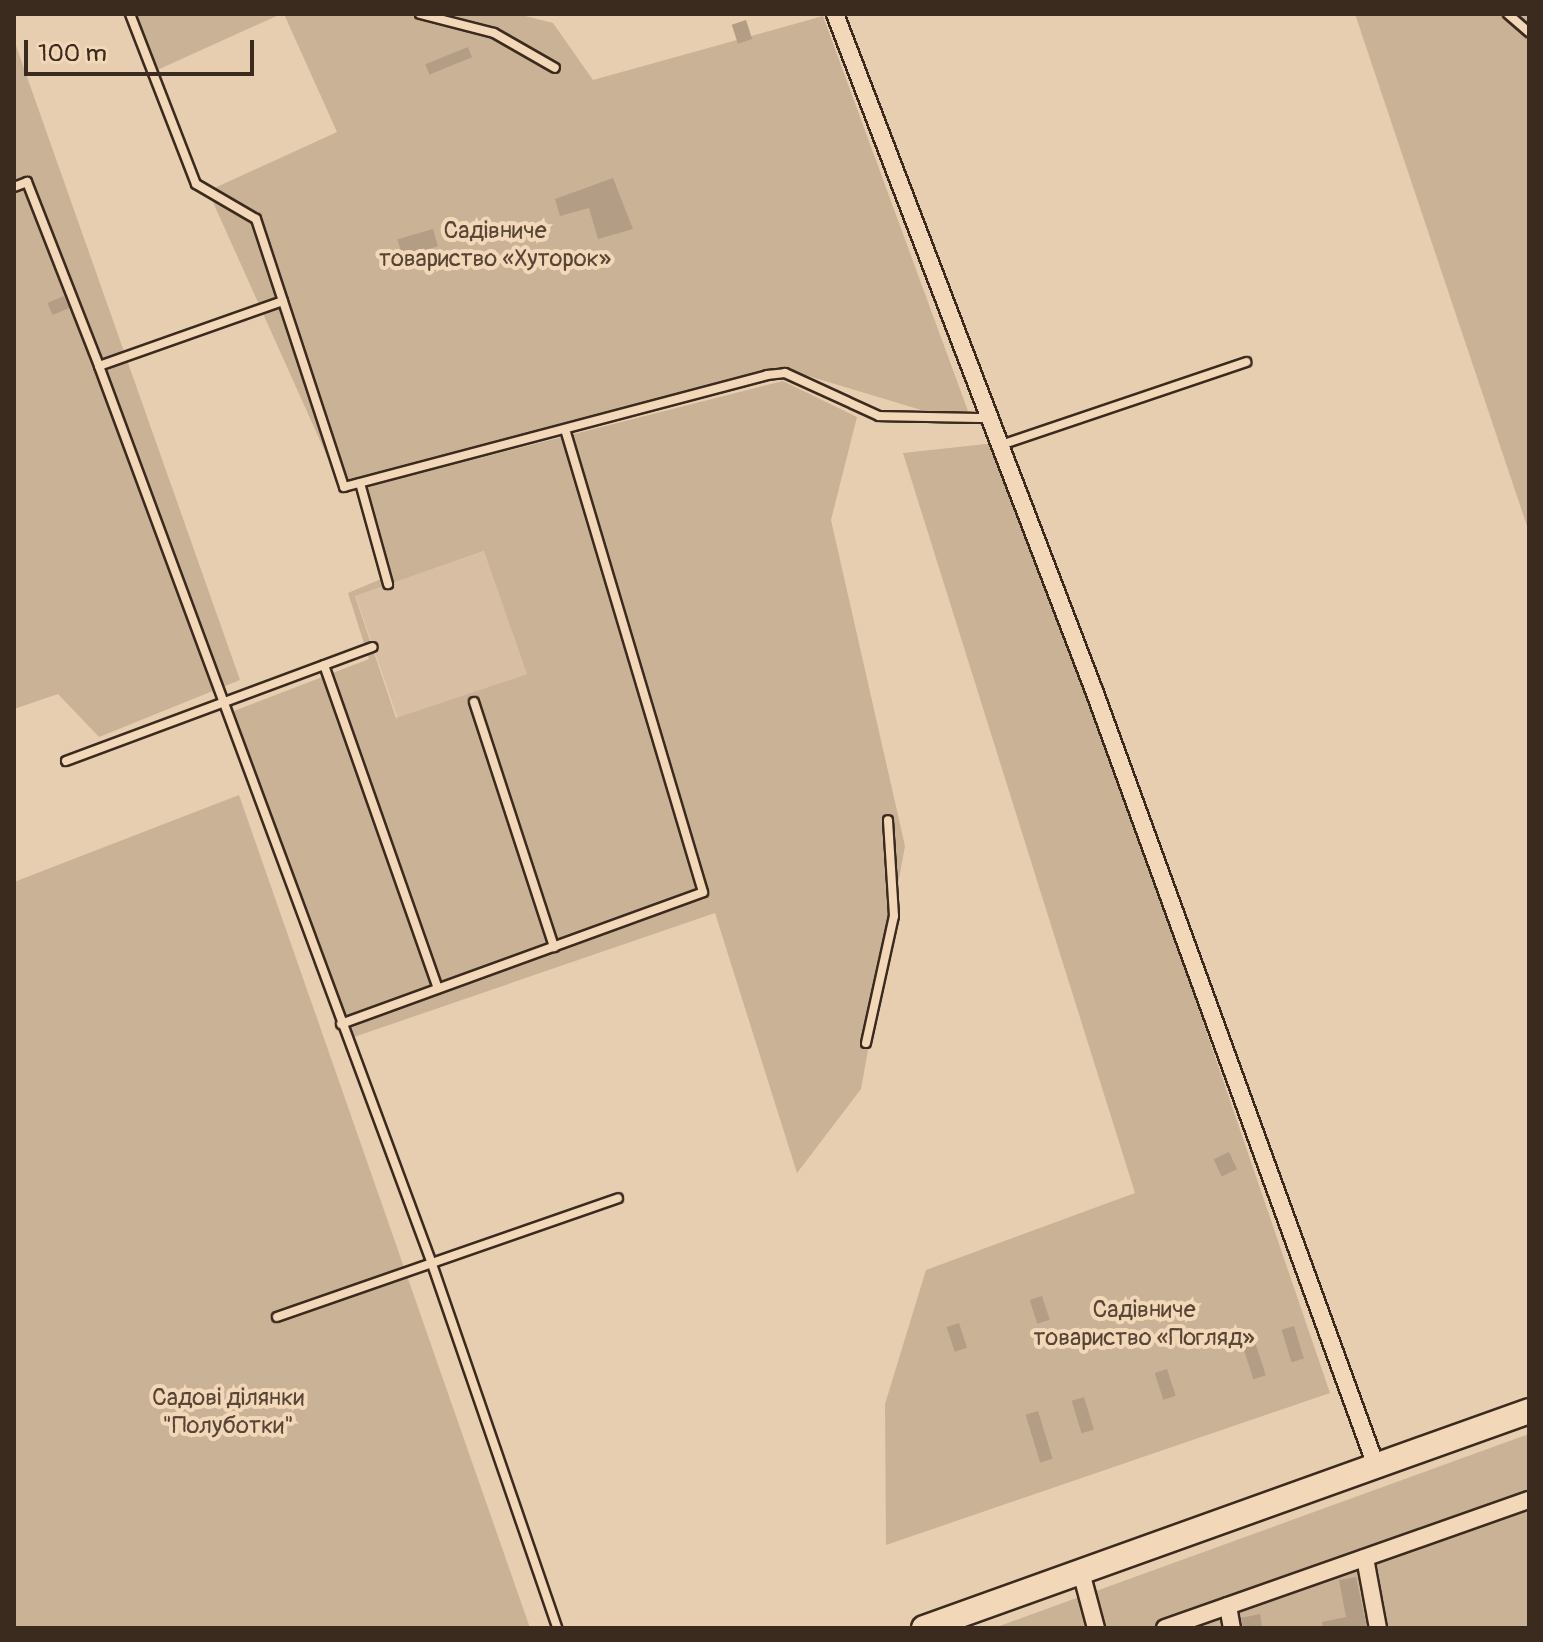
<!DOCTYPE html>
<html>
<head>
<meta charset="utf-8">
<style>
	body { margin:0 }
	#map { position:relative; width:1543px; height:1642px; overflow:hidden; background:#e7ceb0; font-family:Pangolin,sans-serif }
	div>[style] { position:absolute }
	.built>* { inset:0; background:#d8bfa3; transform-origin:0 0 }
	.green>* { inset:0; background:#cab297 }
	.building>* { inset:0; background:#b49d85; transform-origin:0 0 }
	.roads { filter:drop-shadow(2px 0 #3b2a1e) drop-shadow(-2px 0 #3b2a1e) drop-shadow(0 2px #3b2a1e) drop-shadow(0 -2px #3b2a1e) }
	.lane>* { height:8px; margin:-4px; padding:0 4px; transform-origin:4px; border-radius:4px; background:#f2d8b9 }
	.street>* { height:16px; margin:-8px; padding:0 8px; transform-origin:8px; border-radius:8px; background:#f2d8b9 }
	.primary>* { height:24px; margin:-12px; padding:0 12px; transform-origin:12px; border-radius:12px; background:#f2d8b9 }
	span { translate:-50% -50%; white-space:nowrap; text-align:center; line-height:1.15; -webkit-text-stroke:8px #f2d8b9; paint-order:stroke }
	.park-label { font-size:24px; color:#584536 }
	.frame { position:absolute; inset:0; border:16px solid #3b2a1e; pointer-events:none }
	.scale { position:absolute; left:24px; top:40px; width:230px; height:36px; box-sizing:border-box; border:4px solid #3b2a1e; border-top:0; padding-left:10px; font-size:24px; line-height:28px; white-space:nowrap; color:#3b2a1e; -webkit-text-stroke:6px #f2d8b9; paint-order:stroke }
</style>
</head>
<body>
<div id="map">
	<div class="built">
		<i style="left:485px;top:551px;width:130px;height:137px;rotate:71deg"></i>
	</div>
	<div class="green">
		<i style="clip-path:polygon(132px 14px,281px 14px,155px 71px)"></i>
		<i style="clip-path:polygon(284px 14px,517px 14px,553px 23px,593px 80px,823px 16px,968px 411px,928px 412px,785px 369px,340px 485px,208px 191px,337px 132px)"></i>
		<i style="clip-path:polygon(1355px 14px,1529px 14px,1529px 532px)"></i>
		<i style="clip-path:polygon(14px 40px,240px 680px,99px 737px,58px 694px,14px 709px)"></i>
		<i style="clip-path:polygon(evenodd,783px 381px,857px 417px,831px 520px,905px 846px,861px 1089px,797px 1173px,715px 913px,354px 1037px,340px 1020px,234px 711px,369px 659px,348px 593px,381px 579px,361px 488px,783px 381px,484px 551px,527px 674px,396px 718px,355px 596px,484px 551px)"></i>
		<i style="clip-path:polygon(995px 443px,1078px 656px,1330px 1393px,886px 1545px,885px 1404px,926px 1270px,1135px 1193px,903px 453px)"></i>
		<i style="clip-path:polygon(239px 795px,530px 1628px,14px 1628px,14px 882px)"></i>
		<i style="clip-path:polygon(1529px 1434px,1529px 1628px,994px 1628px)"></i>
	</div>
	<div class="building">
		<i style="left:746px;top:20px;width:20px;height:15px;rotate:72deg"></i>
		<i style="left:468px;top:47px;width:11px;height:46px;rotate:68deg"></i>
		<i style="clip-path:polygon(613px 178px,633px 229px,598px 239px,589px 208px,560px 216px,555px 199px)"></i>
		<i style="left:433px;top:229px;width:18px;height:37px;rotate:74deg"></i>
		<i style="left:64px;top:296px;width:13px;height:18px;rotate:67deg"></i>
		<i style="left:1229px;top:1152px;width:19px;height:17px;rotate:65deg"></i>
		<i style="left:1042px;top:1296px;width:25px;height:13px;rotate:72deg"></i>
		<i style="left:959px;top:1323px;width:26px;height:13px;rotate:72deg"></i>
		<i style="left:1294px;top:1326px;width:34px;height:13px;rotate:73deg"></i>
		<i style="left:1255px;top:1342px;width:35px;height:13px;rotate:72deg"></i>
		<i style="left:1167px;top:1369px;width:28px;height:13px;rotate:72deg"></i>
		<i style="left:1084px;top:1397px;width:34px;height:13px;rotate:73deg"></i>
		<i style="left:1038px;top:1411px;width:50px;height:13px;rotate:73deg"></i>
		<i style="clip-path:polygon(1356px 1577px,1367px 1628px,1323px 1628px,1322px 1622px,1346px 1617px,1339px 1580px)"></i>
		<i style="clip-path:polygon(1260px 1614px,1262px 1627px,1243px 1628px,1241px 1618px)"></i>
	</div>
	<div class="roads">
		<div class="lane">
			<i style="left:130px;top:14px;width:182px;rotate:68.8deg"></i>
			<i style="left:196px;top:184px;width:69px;rotate:30.3deg"></i>
			<i style="left:256px;top:219px;width:282px;rotate:71.8deg"></i>
			<i style="left:344px;top:487px;width:438px;rotate:-14.8deg"></i>
			<i style="left:767px;top:375px;width:18px;rotate:-6deg"></i>
			<i style="left:785px;top:373px;width:103px;rotate:24.6deg"></i>
			<i style="left:879px;top:416px;width:109px;rotate:1.1deg"></i>
			<i style="left:420px;top:14px;width:76px;rotate:14.4deg"></i>
			<i style="left:494px;top:33px;width:70px;rotate:29.8deg"></i>
			<i style="left:1508px;top:14px;width:28px;rotate:41deg"></i>
			<i style="left:14px;top:187px;width:14px;rotate:-21deg"></i>
			<i style="left:27px;top:182px;width:198px;rotate:68.6deg"></i>
			<i style="left:99px;top:366px;width:958px;rotate:69.65deg"></i>
			<i style="left:432px;top:1264px;width:385px;rotate:71deg"></i>
			<i style="left:99px;top:366px;width:195px;rotate:-19.5deg"></i>
			<i style="left:1001px;top:445px;width:259px;rotate:-18.7deg"></i>
			<i style="left:360px;top:483px;width:105px;rotate:74.5deg"></i>
			<i style="left:324px;top:665px;width:343px;rotate:70.6deg"></i>
			<i style="left:474px;top:702px;width:258px;rotate:71.9deg"></i>
			<i style="left:66px;top:761px;width:327px;rotate:-20.4deg"></i>
			<i style="left:341px;top:1024px;width:385px;rotate:-20deg"></i>
			<i style="left:703px;top:892px;width:482px;rotate:-106.6deg"></i>
			<i style="left:866px;top:1043px;width:130px;rotate:-77.6deg"></i>
			<i style="left:894px;top:916px;width:96px;rotate:-93.6deg"></i>
			<i style="left:277px;top:1317px;width:361px;rotate:-19.2deg"></i>
		</div>
		<div class="street">
			<i style="left:835px;top:14px;width:727px;rotate:69.05deg"></i>
			<i style="left:1095px;top:693px;width:822px;rotate:70.02deg"></i>
			<i style="left:1365px;top:1558px;width:71px;rotate:79.5deg"></i>
			<i style="left:1081px;top:1572px;width:58px;rotate:75deg"></i>
			<i style="left:1228px;top:1606px;width:22px;rotate:80deg"></i>
			<i style="left:1165px;top:1628px;width:386px;rotate:-19.4deg"></i>
		</div>
		<div class="primary">
			<i style="left:924px;top:1628px;width:643px;rotate:-19.73deg"></i>
		</div>
	</div>
	<div class="park-label">
		<span style="left:495px;top:245px">Садівниче<br>товариство «Хуторок»</span>
		<span style="left:1144px;top:1324px">Садівниче<br>товариство «Погляд»</span>
		<span style="left:228px;top:1412px">Садові ділянки<br>"Полуботки"</span>
	</div>
	<div class="frame"></div>
	<div class="scale">100 m</div>
</div>
</body>
</html>
